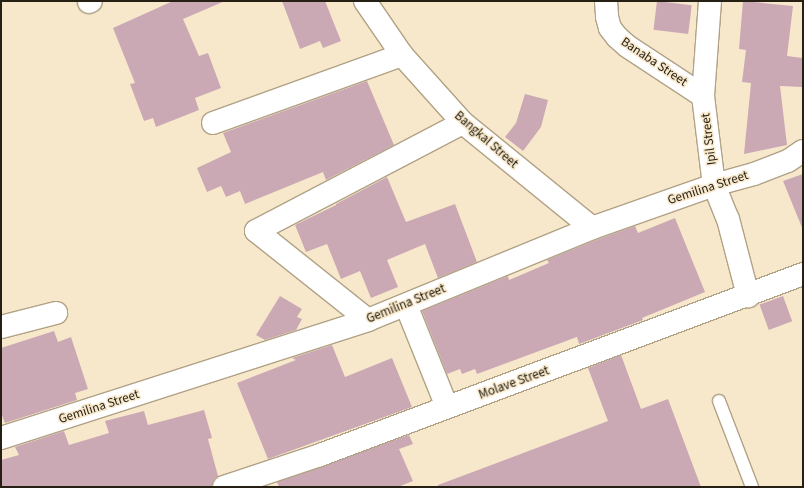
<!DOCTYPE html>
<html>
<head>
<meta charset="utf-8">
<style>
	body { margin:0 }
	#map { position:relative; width:804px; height:488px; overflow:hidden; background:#f8e8cb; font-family:"Source Sans 3",sans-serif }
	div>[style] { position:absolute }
	.building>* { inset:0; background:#caa9b5; transform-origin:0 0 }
	.roads { filter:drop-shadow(1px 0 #b1a286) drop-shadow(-1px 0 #b1a286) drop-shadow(0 1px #b1a286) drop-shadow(0 -1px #b1a286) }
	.service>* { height:12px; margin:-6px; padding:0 6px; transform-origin:6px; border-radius:6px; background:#fff }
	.minor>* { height:22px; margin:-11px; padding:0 11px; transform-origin:11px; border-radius:11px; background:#fff }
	span { translate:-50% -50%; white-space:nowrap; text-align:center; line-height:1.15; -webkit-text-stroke:3px #f8e8cb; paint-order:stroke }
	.street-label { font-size:13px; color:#251f14 }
	.frame { position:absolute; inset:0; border:2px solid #251f14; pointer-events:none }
</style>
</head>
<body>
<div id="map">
	<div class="building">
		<i style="clip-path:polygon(173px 1px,225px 1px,183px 19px,199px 56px,208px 53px,221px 88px,195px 98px,199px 110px,156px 127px,153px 118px,144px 121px,130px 84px,135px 83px,113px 28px)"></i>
		<i style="clip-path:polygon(282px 1px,325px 1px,341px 41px,323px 48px,320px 41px,300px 49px)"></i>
		<i style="left:657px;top:1px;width:35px;height:29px;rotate:7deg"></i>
		<i style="clip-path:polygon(743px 1px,793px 6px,787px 56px,803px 58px,803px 87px,780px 86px,787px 145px,744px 154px,751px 83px,742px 82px,746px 50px,739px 49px)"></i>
		<i style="clip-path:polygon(367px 81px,394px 145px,326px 180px,323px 172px,245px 204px,240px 191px,226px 197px,221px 186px,207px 192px,197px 168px,231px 152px,223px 133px)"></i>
		<i style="clip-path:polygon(525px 94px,548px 100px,541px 127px,523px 151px,505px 137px,516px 123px)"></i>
		<i style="clip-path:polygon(803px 174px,803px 230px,783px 181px)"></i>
		<i style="clip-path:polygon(387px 177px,406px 222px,455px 204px,477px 262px,438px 278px,425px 244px,387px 260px,398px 287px,371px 298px,360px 271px,341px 279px,327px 244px,306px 252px,295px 225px,336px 205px,336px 204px)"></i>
		<i style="clip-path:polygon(675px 218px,705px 292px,642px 318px,643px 320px,579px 344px,577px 337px,477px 374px,475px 369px,462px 374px,460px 369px,447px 374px,422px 311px,508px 276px,509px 280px,549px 263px,547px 260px,596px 240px,635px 226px,638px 233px)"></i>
		<i style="clip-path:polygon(280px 296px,302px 309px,297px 317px,302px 319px,296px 330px,265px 340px,256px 335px)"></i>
		<i style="left:783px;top:296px;width:27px;height:25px;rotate:70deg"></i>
		<i style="clip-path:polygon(54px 331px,58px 342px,71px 337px,88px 389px,75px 393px,77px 400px,5px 423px,1px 413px,1px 348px)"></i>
		<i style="clip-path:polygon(332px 345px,345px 377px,392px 358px,412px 407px,268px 459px,237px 383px,296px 360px,292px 358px)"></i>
		<i style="clip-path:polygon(621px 355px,641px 409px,668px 399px,701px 487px,438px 487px,438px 485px,608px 421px,588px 368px)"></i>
		<i style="clip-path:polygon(204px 410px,212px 438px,208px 439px,218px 476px,214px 479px,212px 487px,1px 487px,1px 460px,19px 455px,15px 447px,64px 431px,69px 445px,109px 433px,105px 421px,144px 411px,148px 425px)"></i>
		<i style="clip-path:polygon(409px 435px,413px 444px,399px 449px,413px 481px,398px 487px,279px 487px,277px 482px)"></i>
	</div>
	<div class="roads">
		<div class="service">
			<i style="left:719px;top:401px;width:92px;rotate:69deg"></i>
		</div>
		<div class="minor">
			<i style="left:365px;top:1px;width:65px;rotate:55.6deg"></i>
			<i style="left:402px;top:55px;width:91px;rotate:48.1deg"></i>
			<i style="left:463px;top:123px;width:166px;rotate:39.1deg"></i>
			<i style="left:606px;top:1px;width:16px;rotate:86deg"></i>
			<i style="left:607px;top:17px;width:11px;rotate:75deg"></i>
			<i style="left:610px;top:28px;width:11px;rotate:52deg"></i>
			<i style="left:617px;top:37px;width:13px;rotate:42deg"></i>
			<i style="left:627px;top:46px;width:91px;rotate:33.3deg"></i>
			<i style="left:710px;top:1px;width:95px;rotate:94.2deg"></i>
			<i style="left:703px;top:96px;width:90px;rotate:83deg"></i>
			<i style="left:714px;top:185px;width:37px;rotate:68deg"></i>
			<i style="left:728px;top:219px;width:80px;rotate:75.4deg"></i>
			<i style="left:89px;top:2px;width:2px;rotate:-27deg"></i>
			<i style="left:213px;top:123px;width:201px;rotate:-19.8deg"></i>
			<i style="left:406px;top:305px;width:110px;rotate:68.1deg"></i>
			<i style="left:368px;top:320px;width:143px;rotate:-141.5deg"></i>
			<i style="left:256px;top:231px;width:233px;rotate:-27.6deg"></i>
			<i style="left:1px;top:327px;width:57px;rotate:-14.3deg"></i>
			<i style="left:1px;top:438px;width:386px;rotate:-17.8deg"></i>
			<i style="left:368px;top:320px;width:242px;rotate:-22.3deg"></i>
			<i style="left:592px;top:228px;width:129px;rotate:-19.4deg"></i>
			<i style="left:714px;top:185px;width:41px;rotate:-15.4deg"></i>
			<i style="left:754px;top:174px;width:36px;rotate:-21deg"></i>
			<i style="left:788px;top:161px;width:18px;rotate:-34deg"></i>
			<i style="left:224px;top:487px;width:101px;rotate:-18.4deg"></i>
			<i style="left:320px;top:455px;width:516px;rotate:-20.54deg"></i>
		</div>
	</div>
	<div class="street-label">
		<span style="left:654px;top:62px;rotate:34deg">Banaba Street</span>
		<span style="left:709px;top:139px;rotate:-97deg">Ipil Street</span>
		<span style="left:486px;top:140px;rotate:41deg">Bangkal Street</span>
		<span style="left:708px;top:188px;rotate:-18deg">Gemilina Street</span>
		<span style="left:406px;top:304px;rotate:-22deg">Gemilina Street</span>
		<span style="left:514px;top:383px;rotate:-20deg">Molave Street</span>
		<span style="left:99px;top:407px;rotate:-18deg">Gemilina Street</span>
	</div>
	<div class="frame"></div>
</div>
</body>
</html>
